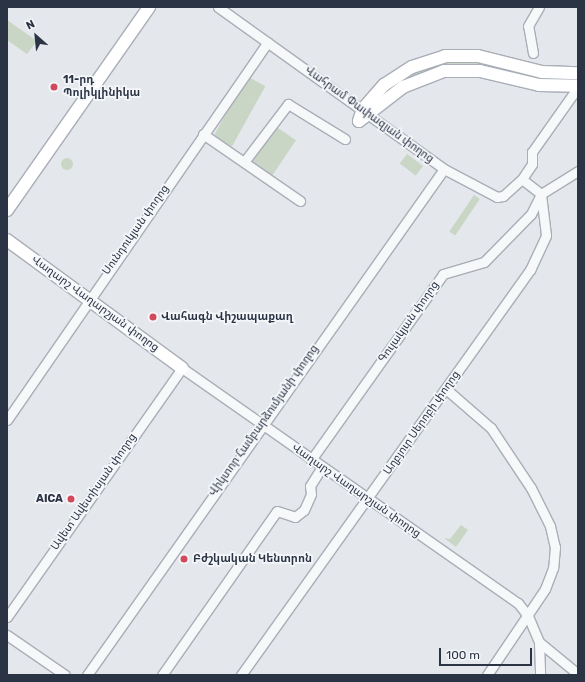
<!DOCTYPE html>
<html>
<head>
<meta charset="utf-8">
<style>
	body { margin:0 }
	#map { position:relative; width:585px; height:682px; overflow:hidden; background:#e4e7ec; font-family:Rubik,"Noto Sans Armenian",sans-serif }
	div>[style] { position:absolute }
	.green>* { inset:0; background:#c9d6c5; transform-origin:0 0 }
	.round { border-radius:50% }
	.roads { filter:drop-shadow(1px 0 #a9aeb7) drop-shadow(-1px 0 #a9aeb7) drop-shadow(0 1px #a9aeb7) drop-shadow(0 -1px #a9aeb7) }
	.minor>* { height:9px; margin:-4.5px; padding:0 4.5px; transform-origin:4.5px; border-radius:4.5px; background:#f7f8fa }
	.major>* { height:12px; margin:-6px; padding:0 6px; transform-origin:6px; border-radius:6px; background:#fff }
	.dots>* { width:11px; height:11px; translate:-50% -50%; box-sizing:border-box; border:2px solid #f4f6f9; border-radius:50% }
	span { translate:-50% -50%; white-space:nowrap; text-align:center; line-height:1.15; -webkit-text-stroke:3.5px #f4f6f9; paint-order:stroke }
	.poi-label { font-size:11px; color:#2b3445; font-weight:700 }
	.left { translate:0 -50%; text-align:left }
	.right { translate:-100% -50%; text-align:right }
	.street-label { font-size:11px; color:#2b3445 }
	.frame { position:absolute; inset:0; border:8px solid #2b3445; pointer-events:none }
	.north { position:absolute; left:16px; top:16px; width:40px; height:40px; -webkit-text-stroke:3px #f4f6f9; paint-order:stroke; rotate:333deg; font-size:11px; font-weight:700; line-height:16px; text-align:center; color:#2b3445 }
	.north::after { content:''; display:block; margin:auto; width:14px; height:18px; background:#2b3445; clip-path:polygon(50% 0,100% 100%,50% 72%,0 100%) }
	.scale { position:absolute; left:439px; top:648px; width:93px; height:18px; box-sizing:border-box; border:2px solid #2b3445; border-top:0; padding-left:5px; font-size:12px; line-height:14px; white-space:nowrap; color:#2b3445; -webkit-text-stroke:3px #f4f6f9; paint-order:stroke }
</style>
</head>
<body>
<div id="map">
	<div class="green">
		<i style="clip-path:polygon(7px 20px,37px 41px,27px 54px,7px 40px)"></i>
		<i style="clip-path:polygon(458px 59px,578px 76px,578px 83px,552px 83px,458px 66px,378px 105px,384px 89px,419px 67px)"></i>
		<i style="left:247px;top:76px;width:21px;height:69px;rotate:29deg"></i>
		<i style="left:272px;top:124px;width:29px;height:45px;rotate:34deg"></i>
		<i style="left:407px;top:154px;width:20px;height:12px;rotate:37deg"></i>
		<i class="round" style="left:61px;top:158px;width:12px;height:12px"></i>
		<i style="left:474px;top:195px;width:7px;height:44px;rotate:34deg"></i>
		<i style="clip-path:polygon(461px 525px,468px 530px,456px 547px,444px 538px,450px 539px)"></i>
	</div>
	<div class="roads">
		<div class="minor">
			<i style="left:218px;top:7px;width:278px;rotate:35.6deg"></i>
			<i style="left:444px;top:169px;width:60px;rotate:27.8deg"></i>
			<i style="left:497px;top:197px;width:6px;rotate:-9deg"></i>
			<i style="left:503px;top:196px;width:25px;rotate:-42deg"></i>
			<i style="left:522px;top:179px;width:18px;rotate:-56deg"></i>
			<i style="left:532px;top:164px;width:12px;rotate:-90deg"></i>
			<i style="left:532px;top:152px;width:80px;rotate:-54.7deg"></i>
			<i style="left:533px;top:53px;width:27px;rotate:-100deg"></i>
			<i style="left:528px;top:26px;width:22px;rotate:-60deg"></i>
			<i style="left:203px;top:134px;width:118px;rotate:34.6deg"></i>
			<i style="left:244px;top:162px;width:73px;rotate:-52.8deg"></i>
			<i style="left:288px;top:104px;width:67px;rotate:31.6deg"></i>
			<i style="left:446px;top:389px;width:60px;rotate:40.9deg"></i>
			<i style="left:491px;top:428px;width:72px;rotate:56.3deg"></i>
			<i style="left:531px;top:488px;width:42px;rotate:63.4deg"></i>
			<i style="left:550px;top:526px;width:22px;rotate:77deg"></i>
			<i style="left:555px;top:547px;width:21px;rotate:95deg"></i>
			<i style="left:553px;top:568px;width:22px;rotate:111deg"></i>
			<i style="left:545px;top:589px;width:104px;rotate:124deg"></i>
			<i style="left:7px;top:420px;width:459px;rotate:-55.4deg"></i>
			<i style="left:311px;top:460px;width:228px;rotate:-54.6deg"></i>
			<i style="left:443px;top:274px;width:43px;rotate:-16.3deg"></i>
			<i style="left:484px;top:262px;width:67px;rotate:-45.6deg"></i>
			<i style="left:531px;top:214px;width:22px;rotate:-63deg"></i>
			<i style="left:541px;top:194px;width:24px;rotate:-142deg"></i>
			<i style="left:7px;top:617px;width:304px;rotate:-54.9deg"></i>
			<i style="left:182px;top:368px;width:410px;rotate:35deg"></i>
			<i style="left:518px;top:603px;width:16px;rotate:52deg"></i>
			<i style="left:528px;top:616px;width:28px;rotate:67deg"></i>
			<i style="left:539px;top:642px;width:33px;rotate:88deg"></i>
			<i style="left:7px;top:635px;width:70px;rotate:34.6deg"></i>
			<i style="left:539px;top:642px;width:50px;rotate:39.4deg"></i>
			<i style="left:87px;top:675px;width:619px;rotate:-54.8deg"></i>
			<i style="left:162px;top:675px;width:200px;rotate:-55deg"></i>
			<i style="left:277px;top:511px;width:19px;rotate:18deg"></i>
			<i style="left:295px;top:517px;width:11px;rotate:-38deg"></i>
			<i style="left:304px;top:510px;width:17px;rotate:-66deg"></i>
			<i style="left:311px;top:494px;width:8px;rotate:-97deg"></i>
			<i style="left:310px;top:486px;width:22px;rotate:-58deg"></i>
			<i style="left:241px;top:675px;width:498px;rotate:-54.5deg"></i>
			<i style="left:530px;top:270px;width:38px;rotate:-65deg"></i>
			<i style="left:546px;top:235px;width:41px;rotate:-97deg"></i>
			<i style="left:541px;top:194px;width:44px;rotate:-31.9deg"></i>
		</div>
		<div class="major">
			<i style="left:359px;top:121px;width:13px;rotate:-72deg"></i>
			<i style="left:363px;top:109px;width:32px;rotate:-49deg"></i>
			<i style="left:384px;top:85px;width:33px;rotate:-33deg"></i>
			<i style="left:412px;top:67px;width:35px;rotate:-18deg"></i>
			<i style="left:445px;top:56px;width:33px"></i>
			<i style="left:478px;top:56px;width:66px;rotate:14deg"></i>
			<i style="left:542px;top:72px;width:36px;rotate:2deg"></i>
			<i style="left:359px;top:121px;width:56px;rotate:-37.7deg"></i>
			<i style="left:403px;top:87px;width:44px;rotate:-21.3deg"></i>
			<i style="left:444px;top:71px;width:36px"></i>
			<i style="left:480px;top:71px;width:61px;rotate:13.3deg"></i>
			<i style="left:539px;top:85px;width:39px;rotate:1deg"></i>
			<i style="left:7px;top:210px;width:248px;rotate:-55deg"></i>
			<i style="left:7px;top:240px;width:217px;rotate:36.2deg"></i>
		</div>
	</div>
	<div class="dots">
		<i style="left:54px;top:87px;background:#d1495b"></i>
		<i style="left:153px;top:317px;background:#d1495b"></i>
		<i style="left:71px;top:499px;background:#d1495b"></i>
		<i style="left:184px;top:559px;background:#d1495b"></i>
	</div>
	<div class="poi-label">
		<span class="left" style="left:63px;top:87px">11-րդ<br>Պոլիկլինիկա</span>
		<span class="left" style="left:161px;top:317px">Վահագն Վիշապաքաղ</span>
		<span class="right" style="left:63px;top:499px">AICA</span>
		<span class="left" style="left:193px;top:559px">Բժշկական Կենտրոն</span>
	</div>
	<div class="street-label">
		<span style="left:369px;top:115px;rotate:36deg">Վահրամ Փափազյան փողոց</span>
		<span style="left:136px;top:230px;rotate:-55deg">Սունդուկյան փողոց</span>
		<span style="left:95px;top:304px;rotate:36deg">Վաղարշ Վաղարշյան փողոց</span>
		<span style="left:409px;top:322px;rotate:-55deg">Գուլակյան փողոց</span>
		<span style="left:264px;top:421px;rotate:-55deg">Վիկտոր Համբարձումյանի փողոց</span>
		<span style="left:422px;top:423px;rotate:-55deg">Աղբյուր Սերոբի փողոց</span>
		<span style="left:356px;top:491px;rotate:35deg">Վաղարշ Վաղարշյան փողոց</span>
		<span style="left:94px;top:492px;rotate:-55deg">Ավետ Ավետիսյան փողոց</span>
	</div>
	<div class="frame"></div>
	<div class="north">N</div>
	<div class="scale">100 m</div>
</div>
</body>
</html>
